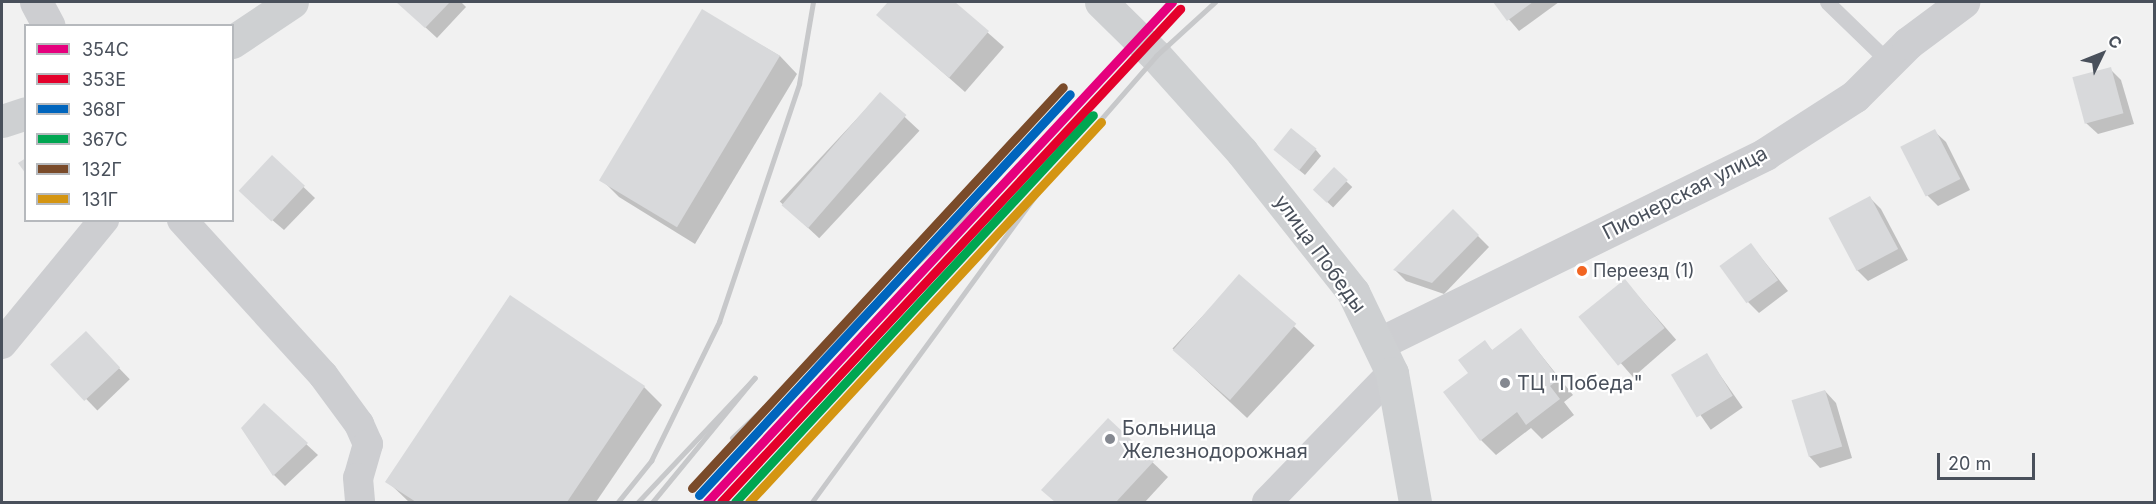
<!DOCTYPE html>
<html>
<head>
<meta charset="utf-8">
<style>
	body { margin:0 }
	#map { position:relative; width:2156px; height:504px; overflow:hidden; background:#f1f1f1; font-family:Inter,sans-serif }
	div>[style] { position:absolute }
	.shadow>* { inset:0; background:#0003; transform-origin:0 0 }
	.building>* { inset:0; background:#d8d9db; transform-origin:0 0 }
	.service>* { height:15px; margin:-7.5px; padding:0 7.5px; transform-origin:7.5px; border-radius:7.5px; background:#cdced1 }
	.minor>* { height:30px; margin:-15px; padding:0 15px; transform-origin:15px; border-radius:15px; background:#cdced1 }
	.tertiary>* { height:33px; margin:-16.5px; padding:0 16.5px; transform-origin:16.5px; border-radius:16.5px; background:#cdced1 }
	.secondary>* { height:33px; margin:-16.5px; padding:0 16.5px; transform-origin:16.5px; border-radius:16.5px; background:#ced0d2 }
	.rail>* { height:4.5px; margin:-2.25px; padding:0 2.25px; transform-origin:2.25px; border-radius:2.25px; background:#c7c8ca }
	.rail-1>* { height:9px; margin:-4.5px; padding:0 4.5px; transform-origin:4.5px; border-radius:4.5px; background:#e5007d }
	.rail-2>* { height:9px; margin:-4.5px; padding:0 4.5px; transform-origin:4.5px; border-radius:4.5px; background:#e4002b }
	.rail-3>* { height:9px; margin:-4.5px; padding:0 4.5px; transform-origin:4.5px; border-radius:4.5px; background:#0065bd }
	.rail-4>* { height:9px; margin:-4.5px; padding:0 4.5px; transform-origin:4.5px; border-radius:4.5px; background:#00a651 }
	.rail-5>* { height:9px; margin:-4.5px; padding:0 4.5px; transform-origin:4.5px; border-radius:4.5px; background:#7a4b2a }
	.rail-6>* { height:9px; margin:-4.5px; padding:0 4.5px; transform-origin:4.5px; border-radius:4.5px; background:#d49512 }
	.dots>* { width:16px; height:16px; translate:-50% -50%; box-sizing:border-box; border:3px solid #fff; border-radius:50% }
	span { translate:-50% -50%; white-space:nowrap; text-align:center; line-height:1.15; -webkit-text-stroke:4.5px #fff; paint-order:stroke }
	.bus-label { font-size:18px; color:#49505b }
	.left { translate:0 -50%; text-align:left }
	.street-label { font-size:20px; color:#49505b }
	.poi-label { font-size:20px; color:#49505b }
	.frame { position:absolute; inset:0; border:3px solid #49505b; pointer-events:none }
	.legend { position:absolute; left:24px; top:24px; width:210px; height:198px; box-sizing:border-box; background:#fff; border:2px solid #b6b9bd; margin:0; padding:8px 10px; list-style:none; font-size:18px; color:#49505b }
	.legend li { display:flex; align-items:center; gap:12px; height:30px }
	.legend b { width:30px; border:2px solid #b6b9bd }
	.north { position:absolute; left:2072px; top:24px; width:60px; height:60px; -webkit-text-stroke:4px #fff; paint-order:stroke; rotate:47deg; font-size:16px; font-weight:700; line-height:24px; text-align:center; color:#49505b }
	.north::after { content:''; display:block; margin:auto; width:21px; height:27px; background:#49505b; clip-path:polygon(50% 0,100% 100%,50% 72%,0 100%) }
	.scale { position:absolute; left:1937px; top:453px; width:98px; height:27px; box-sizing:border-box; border:3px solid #49505b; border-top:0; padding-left:8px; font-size:18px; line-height:21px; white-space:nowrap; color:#49505b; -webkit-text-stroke:4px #fff; paint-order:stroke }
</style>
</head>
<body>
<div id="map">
	<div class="shadow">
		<i style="clip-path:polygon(398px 2px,461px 2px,466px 7px,437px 38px)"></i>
		<i style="clip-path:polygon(890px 2px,953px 2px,1004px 47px,965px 92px,878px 15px)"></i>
		<i style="clip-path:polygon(1494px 2px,1559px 2px,1519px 31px)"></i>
		<i style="clip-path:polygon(703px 11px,780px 56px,797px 74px,695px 244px,619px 197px,601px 179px)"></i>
		<i style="clip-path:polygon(2110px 69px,2121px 80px,2134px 124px,2098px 134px,2086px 123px,2074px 78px)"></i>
		<i style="left:880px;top:94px;width:54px;height:147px;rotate:43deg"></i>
		<i style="clip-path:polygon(1934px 131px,1946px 142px,1970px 190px,1938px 206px,1927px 195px,1902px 147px)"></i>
		<i style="clip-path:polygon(1316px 150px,1321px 156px,1305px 175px,1281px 155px)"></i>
		<i style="clip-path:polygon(272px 157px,315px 198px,284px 230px,250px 201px)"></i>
		<i style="left:1334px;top:170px;width:25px;height:28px;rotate:43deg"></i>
		<i style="clip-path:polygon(1870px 198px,1881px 209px,1908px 260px,1868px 281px,1857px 270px)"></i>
		<i style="clip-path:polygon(1453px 211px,1489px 247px,1444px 294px,1406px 281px,1395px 270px)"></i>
		<i style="clip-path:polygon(1751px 245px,1788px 291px,1759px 313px,1748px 302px)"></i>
		<i style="left:1240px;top:276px;width:102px;height:99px;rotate:43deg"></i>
		<i style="left:1625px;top:281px;width:78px;height:57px;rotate:49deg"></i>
		<i style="clip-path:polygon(1521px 330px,1573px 395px,1564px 402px,1574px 415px,1542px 439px,1531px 428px,1496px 455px,1481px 440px,1470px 373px,1484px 342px,1493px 351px)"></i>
		<i style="left:86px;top:334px;width:63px;height:45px;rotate:46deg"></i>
		<i style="left:1706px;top:355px;width:64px;height:39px;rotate:55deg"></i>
		<i style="clip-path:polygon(644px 387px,662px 405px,596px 502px,409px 502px,387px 481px)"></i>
		<i style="clip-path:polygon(1825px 391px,1836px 403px,1852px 458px,1820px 468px,1809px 456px)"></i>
		<i style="clip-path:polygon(264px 405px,318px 455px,285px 486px,274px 475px)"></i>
		<i style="clip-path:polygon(1108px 420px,1168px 477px,1145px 502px,1056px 502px,1043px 490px)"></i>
	</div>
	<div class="building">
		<i style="clip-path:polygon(396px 2px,450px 2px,425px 28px)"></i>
		<i style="clip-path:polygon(888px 2px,955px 2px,989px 31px,949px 78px,876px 15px)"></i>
		<i style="clip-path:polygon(1493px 2px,1533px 2px,1507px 21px)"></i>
		<i style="left:702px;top:9px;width:91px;height:200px;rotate:31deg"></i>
		<i style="left:2111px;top:67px;width:48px;height:40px;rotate:75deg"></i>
		<i style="left:880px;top:92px;width:35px;height:150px;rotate:41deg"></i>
		<i style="left:1291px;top:128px;width:33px;height:28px;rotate:39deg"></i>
		<i style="left:1935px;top:129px;width:56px;height:39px;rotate:63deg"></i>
		<i style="left:272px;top:155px;width:45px;height:49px;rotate:43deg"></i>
		<i style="clip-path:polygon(26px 158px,26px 174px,18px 163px)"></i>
		<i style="left:1334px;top:167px;width:19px;height:31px;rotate:43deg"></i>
		<i style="left:1870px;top:196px;width:60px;height:47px;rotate:62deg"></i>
		<i style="clip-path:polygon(1453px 209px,1479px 235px,1432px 283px,1393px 270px)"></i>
		<i style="left:1751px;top:243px;width:46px;height:39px;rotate:54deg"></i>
		<i style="left:1239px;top:274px;width:76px;height:101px;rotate:41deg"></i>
		<i style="left:1625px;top:279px;width:63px;height:60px;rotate:51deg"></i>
		<i style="clip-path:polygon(510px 295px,645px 386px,567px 502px,416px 502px,385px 482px)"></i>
		<i style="clip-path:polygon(1521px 328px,1559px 379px,1550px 386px,1560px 399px,1526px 425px,1517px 412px,1480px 441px,1443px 392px,1468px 373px,1458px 360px,1485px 340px,1492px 350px)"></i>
		<i style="left:86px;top:331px;width:50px;height:49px;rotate:47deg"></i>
		<i style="left:1707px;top:353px;width:50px;height:42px;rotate:59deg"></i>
		<i style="left:1825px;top:390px;width:59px;height:35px;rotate:73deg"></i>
		<i style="clip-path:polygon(264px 403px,308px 443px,273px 476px,241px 428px)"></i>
		<i style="clip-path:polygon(1108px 418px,1154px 461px,1116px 502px,1055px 502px,1041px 490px)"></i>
	</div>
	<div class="service">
		<i style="left:1827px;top:2px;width:86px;rotate:44.1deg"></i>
	</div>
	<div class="minor">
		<i style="left:182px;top:220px;width:210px;rotate:47.7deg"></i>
		<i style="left:323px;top:375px;width:61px;rotate:53.7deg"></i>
		<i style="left:359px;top:424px;width:22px;rotate:66deg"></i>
		<i style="left:368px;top:444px;width:35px;rotate:106deg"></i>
		<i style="left:358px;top:478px;width:24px;rotate:85deg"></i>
		<i style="left:2px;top:344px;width:161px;rotate:-50.6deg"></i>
		<i style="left:1267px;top:502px;width:180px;rotate:-45.9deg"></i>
	</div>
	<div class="tertiary">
		<i style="left:36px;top:2px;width:27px;rotate:62deg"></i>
		<i style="left:1380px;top:343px;width:429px;rotate:-26.1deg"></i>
		<i style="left:1765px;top:154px;width:107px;rotate:-32.8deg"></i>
		<i style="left:1855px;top:96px;width:75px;rotate:-45deg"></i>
		<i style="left:1908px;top:43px;width:69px;rotate:-36.7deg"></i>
	</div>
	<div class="secondary">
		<i style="left:1101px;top:2px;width:77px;rotate:44.5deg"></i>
		<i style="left:1156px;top:56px;width:129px;rotate:48.1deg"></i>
		<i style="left:1242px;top:152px;width:179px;rotate:51.6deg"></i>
		<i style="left:1353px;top:292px;width:90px;rotate:64.3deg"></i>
		<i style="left:1392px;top:373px;width:131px;rotate:79.9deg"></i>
		<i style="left:232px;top:42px;width:72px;rotate:-33.7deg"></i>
		<i style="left:2px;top:121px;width:25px;rotate:-18deg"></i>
	</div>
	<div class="rail">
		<i style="left:732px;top:438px;width:395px;rotate:-43.4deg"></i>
		<i style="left:618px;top:502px;width:53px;rotate:-51.2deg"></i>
		<i style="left:651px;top:461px;width:155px;rotate:-63.9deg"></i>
		<i style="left:719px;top:322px;width:251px;rotate:-71.4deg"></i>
		<i style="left:799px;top:84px;width:83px;rotate:-80.3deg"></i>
		<i style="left:638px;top:502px;width:170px;rotate:-46.7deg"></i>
		<i style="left:755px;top:378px;width:161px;rotate:129.4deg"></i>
		<i style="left:812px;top:502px;width:389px;rotate:-53.9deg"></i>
		<i style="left:1041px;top:188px;width:175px;rotate:-48.9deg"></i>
		<i style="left:1156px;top:56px;width:80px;rotate:-42.5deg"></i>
	</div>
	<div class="rail-1">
		<i style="left:707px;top:502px;width:683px;rotate:-47.08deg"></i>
	</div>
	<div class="rail-2">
		<i style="left:721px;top:502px;width:674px;rotate:-47.05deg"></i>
	</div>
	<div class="rail-3">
		<i style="left:699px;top:495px;width:546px;rotate:-47.23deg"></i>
	</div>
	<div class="rail-4">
		<i style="left:735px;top:502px;width:527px;rotate:-47.23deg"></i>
	</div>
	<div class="rail-5">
		<i style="left:692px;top:488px;width:546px;rotate:-47.23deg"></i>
	</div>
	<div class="rail-6">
		<i style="left:749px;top:502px;width:518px;rotate:-47.19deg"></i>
	</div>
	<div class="dots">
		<i style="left:1582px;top:271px;background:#f26522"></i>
		<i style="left:1505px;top:383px;background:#848890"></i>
		<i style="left:1110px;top:439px;background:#848890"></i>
	</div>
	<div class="bus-label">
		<span class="left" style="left:1593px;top:271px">Переезд (1)</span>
	</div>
	<div class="street-label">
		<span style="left:1685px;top:193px;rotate:-27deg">Пионерская улица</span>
		<span style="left:1320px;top:254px;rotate:54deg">улица Победы</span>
	</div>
	<div class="poi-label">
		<span class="left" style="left:1517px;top:383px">ТЦ "Победа"</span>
		<span class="left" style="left:1122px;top:440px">Больница<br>Железнодорожная</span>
	</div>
	<div class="frame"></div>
	<ul class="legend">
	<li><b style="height:8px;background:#e5007d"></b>354С</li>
	<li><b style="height:8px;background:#e4002b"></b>353Е</li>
	<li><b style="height:8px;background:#0065bd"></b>368Г</li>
	<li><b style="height:8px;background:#00a651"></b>367С</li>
	<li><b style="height:8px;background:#7a4b2a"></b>132Г</li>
	<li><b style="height:8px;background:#d49512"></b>131Г</li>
	</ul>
	<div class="north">С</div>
	<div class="scale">20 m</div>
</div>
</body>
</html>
